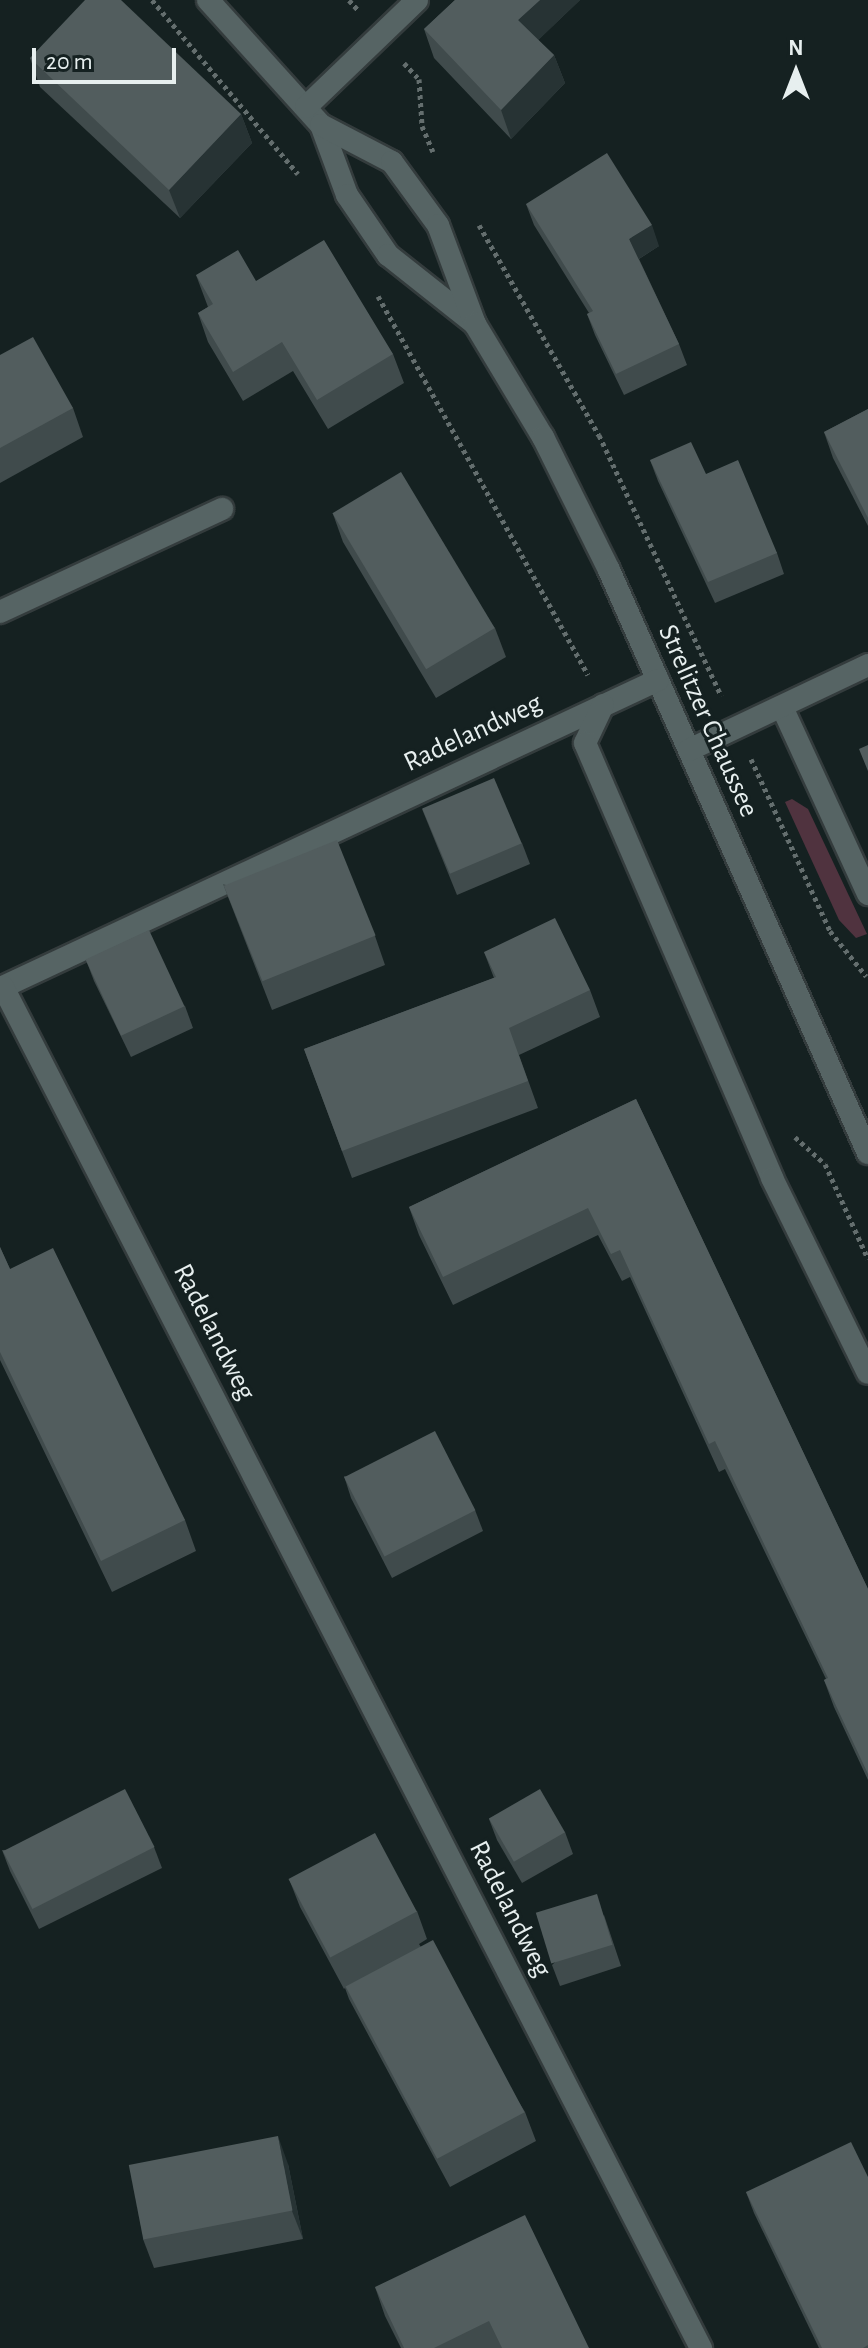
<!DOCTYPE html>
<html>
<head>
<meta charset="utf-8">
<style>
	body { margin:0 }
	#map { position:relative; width:868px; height:2348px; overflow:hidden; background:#152121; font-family:"Alegreya Sans",sans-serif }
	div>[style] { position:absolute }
	.green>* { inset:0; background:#50333f }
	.path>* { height:5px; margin-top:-2.5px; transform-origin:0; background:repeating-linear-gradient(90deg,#646e6e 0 4px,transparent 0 8px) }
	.roads { filter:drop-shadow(2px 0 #343c3d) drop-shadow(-2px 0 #343c3d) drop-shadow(0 2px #343c3d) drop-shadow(0 -2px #343c3d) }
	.service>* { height:22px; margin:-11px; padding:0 11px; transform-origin:11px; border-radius:11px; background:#566464 }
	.minor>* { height:22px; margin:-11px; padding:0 11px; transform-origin:11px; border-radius:11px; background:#566464 }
	.wall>* { inset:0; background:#404b4c }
	.shaded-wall>* { inset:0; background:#273334 }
	.building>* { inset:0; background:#525d5e; transform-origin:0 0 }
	span { translate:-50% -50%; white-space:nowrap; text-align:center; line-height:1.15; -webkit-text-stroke:6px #152121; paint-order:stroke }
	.street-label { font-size:28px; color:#e7efef }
	.north { position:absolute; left:756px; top:32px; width:80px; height:80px; -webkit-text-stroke:6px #152121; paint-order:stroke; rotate:0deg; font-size:22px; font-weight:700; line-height:32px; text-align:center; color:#e7efef }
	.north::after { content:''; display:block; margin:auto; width:28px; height:36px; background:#e7efef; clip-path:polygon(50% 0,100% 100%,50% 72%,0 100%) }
	.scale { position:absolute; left:32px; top:48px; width:144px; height:36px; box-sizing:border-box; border:4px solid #e7efef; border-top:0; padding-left:10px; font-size:24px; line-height:28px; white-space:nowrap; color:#e7efef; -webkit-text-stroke:6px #152121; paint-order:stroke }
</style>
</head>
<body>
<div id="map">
	<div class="green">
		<i style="clip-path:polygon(792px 799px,808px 809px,867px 934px,856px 938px,839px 920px,785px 802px)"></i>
	</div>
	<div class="path">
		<i style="left:152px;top:0;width:227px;rotate:50deg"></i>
		<i style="left:349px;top:0;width:13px;rotate:48deg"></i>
		<i style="left:404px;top:63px;width:22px;rotate:47deg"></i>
		<i style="left:419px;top:79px;width:47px;rotate:86.3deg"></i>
		<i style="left:422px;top:126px;width:28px;rotate:67deg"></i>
		<i style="left:479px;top:225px;width:242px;rotate:60.3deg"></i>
		<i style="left:599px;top:435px;width:288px;rotate:64.9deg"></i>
		<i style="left:378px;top:296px;width:433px;rotate:61deg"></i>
		<i style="left:751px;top:759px;width:189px;rotate:65.3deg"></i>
		<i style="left:830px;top:931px;width:58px;rotate:51.3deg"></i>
		<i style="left:795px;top:1137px;width:40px;rotate:42deg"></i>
		<i style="left:825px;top:1164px;width:104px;rotate:65.6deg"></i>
	</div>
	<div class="roads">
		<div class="service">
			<i style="left:0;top:612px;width:245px;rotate:-24.9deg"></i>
		</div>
		<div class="minor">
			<i style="left:208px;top:0;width:169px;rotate:47.9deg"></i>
			<i style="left:321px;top:125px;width:75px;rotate:69.6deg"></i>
			<i style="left:347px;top:195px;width:73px;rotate:55.7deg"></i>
			<i style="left:388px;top:255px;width:111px;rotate:38.4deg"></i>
			<i style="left:306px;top:107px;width:154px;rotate:-43.9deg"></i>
			<i style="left:321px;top:125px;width:80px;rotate:27.5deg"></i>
			<i style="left:392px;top:162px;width:78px;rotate:53.9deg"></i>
			<i style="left:438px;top:225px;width:106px;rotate:69.5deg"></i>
			<i style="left:475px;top:324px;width:132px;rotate:59deg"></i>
			<i style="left:543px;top:437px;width:148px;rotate:63.6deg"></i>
			<i style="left:609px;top:570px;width:638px;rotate:66.05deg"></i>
			<i style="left:658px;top:680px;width:723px;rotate:154.89deg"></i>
			<i style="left:3px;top:987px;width:1530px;rotate:62.85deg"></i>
			<i style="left:603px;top:705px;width:42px;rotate:115.3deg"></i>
			<i style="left:585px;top:743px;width:473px;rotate:66.7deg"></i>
			<i style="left:772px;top:1178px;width:217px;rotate:63.8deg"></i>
			<i style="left:782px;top:707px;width:206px;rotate:65.3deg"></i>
			<i style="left:689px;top:750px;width:198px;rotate:-25.4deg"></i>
		</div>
	</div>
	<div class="wall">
		<i style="clip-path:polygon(455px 0,580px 0,538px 40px,554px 55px,565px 83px,511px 139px,434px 58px,424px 29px)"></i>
		<i style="clip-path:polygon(30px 58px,241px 114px,252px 143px,180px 218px,40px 87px)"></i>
		<i style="clip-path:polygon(526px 204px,659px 246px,639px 259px,679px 344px,687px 365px,624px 395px,595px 335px,587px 314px,589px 313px,534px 225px)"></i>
		<i style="clip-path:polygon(196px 275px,256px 281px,393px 354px,404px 383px,328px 429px,293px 371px,243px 401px,208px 342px,198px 313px,208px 307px)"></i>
		<i style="clip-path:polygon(0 355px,73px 408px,83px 437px,0 483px)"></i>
		<i style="clip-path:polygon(868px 409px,868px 526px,833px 458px,824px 432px)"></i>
		<i style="clip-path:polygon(650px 460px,706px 474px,777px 553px,784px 574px,715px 603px,658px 481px)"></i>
		<i style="clip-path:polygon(333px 514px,495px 628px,506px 657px,436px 698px,343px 542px)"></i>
		<i style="clip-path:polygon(422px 809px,522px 843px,530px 864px,457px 895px)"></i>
		<i style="clip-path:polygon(223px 884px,375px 936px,385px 965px,272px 1010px)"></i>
		<i style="clip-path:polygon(484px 952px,590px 990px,600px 1017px,519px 1055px,538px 1108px,352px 1178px,304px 1049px,494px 978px)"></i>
		<i style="clip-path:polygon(86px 960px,185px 1006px,193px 1028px,131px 1057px,94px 981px)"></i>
		<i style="clip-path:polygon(636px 1099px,868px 1589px,868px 1780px,834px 1707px,824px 1680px,826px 1679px,725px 1469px,719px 1472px,630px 1277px,622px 1281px,598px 1235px,453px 1305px,419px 1235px,409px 1207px)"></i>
		<i style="clip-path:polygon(0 1247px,10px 1269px,185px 1520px,196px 1551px,112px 1592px,0 1360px)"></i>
		<i style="clip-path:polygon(344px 1476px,475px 1510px,483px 1531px,392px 1578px,351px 1498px)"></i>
		<i style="clip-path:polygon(489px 1819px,565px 1832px,573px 1854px,522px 1883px,497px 1840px)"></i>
		<i style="clip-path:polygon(154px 1847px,162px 1868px,39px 1929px,10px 1871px,2px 1850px)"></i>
		<i style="clip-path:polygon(289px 1879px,417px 1911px,427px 1939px,419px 1944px,525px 2112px,536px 2141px,450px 2187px,349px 1999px,345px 1988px,344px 1989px,300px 1907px)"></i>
		<i style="clip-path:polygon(604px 1915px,621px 1966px,560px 1986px,552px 1965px)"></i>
		<i style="clip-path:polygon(288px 2164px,303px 2239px,154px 2268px,143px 2239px)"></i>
		<i style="clip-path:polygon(868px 2177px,868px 2348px,819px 2348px,754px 2213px,746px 2192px)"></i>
		<i style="clip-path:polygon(375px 2287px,589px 2348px,401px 2348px,385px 2316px)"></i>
	</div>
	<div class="shaded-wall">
		<i style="clip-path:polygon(540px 0,580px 0,529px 49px,518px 20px)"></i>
		<i style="clip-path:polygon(554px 55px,565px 83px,511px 139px,501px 110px)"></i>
		<i style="clip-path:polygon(241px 114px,252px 143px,180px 218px,169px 190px)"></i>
		<i style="clip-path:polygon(652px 225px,659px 246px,637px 260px,629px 239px)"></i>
		<i style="clip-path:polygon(278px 2136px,288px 2164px,303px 2239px,292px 2211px)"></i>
	</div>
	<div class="building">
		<i style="clip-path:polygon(85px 0,121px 0,241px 114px,169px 190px,30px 58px)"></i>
		<i style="clip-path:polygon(455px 0,540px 0,518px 20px,554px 55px,501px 110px,424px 29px)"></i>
		<i style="clip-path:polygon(607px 153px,652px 225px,629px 239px,679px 344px,616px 374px,587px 314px,593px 311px,526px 204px)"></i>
		<i style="clip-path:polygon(324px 240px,393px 354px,317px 400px,282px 342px,233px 372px,198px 313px,213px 304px,196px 275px,238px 250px,256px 281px)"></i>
		<i style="clip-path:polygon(33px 337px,73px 408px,0 448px,0 355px)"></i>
		<i style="clip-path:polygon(868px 409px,868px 518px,824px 432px)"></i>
		<i style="clip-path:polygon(691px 442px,706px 474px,738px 460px,777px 553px,708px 582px,650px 460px)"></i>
		<i style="left:401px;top:472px;width:182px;height:80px;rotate:59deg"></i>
		<i style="clip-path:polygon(868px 745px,868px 771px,859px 749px)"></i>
		<i style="left:494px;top:778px;width:71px;height:78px;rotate:67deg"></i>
		<i style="left:337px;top:840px;width:103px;height:122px;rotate:68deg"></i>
		<i style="clip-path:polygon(555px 918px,590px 990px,509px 1028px,528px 1081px,342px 1151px,304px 1049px,496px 977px,484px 952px)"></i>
		<i style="left:149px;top:930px;width:84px;height:70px;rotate:65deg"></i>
		<i style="clip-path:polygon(636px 1099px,868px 1589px,868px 1774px,824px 1680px,828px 1678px,715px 1441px,709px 1444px,620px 1250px,611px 1254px,588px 1208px,443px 1277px,409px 1207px)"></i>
		<i style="clip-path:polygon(0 1247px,10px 1269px,53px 1248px,185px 1520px,101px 1561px,0 1352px)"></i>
		<i style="left:435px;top:1431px;width:89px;height:102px;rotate:63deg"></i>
		<i style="left:125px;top:1789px;width:65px;height:137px;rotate:63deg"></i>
		<i style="left:540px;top:1789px;width:50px;height:59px;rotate:60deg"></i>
		<i style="left:375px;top:1833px;width:89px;height:98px;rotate:62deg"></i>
		<i style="left:597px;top:1894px;width:53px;height:64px;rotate:73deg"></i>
		<i style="left:433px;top:1940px;width:195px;height:99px;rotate:62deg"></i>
		<i style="left:278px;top:2136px;width:76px;height:152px;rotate:79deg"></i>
		<i style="clip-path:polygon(851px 2142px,868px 2177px,868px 2345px,863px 2348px,822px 2348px,746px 2192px)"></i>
		<i style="clip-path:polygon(525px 2215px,589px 2348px,502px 2348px,489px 2321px,434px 2348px,404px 2348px,375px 2287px)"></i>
	</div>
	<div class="street-label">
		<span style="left:708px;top:721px;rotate:66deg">Strelitzer Chaussee</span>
		<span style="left:473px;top:733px;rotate:-25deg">Radelandweg</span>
		<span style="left:214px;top:1332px;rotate:63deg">Radelandweg</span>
		<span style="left:510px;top:1909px;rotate:63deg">Radelandweg</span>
	</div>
	<div class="north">N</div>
	<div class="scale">20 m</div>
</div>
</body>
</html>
